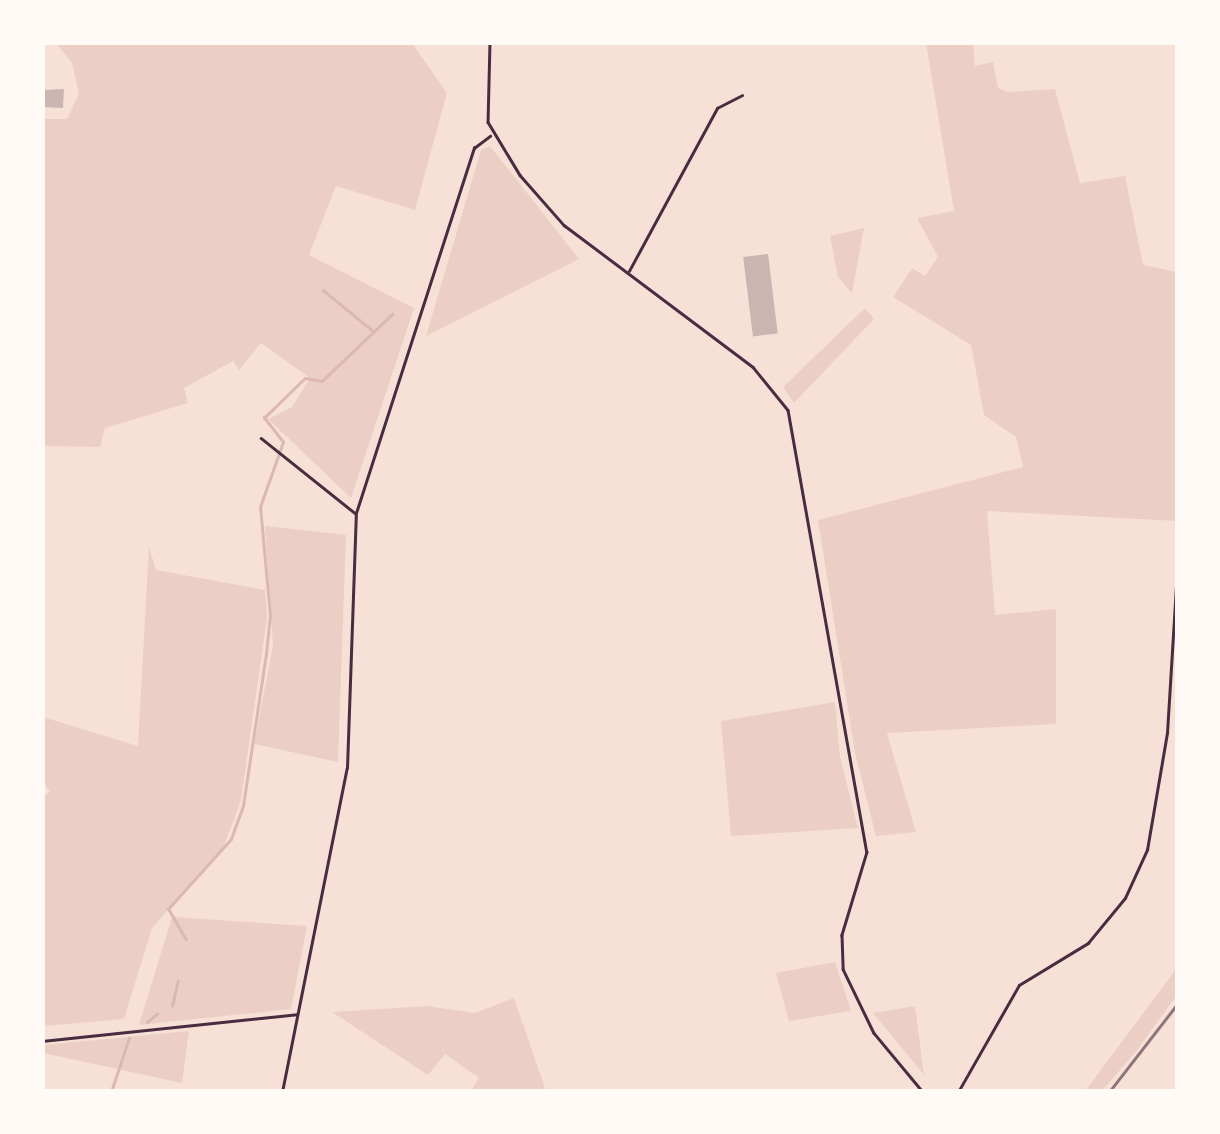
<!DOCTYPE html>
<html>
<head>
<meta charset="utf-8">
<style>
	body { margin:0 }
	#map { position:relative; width:1220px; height:1134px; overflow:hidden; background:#f7e1d7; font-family:Signika,sans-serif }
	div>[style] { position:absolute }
	.green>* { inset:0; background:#ebcfc5 }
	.stream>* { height:2.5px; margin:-1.25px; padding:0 1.25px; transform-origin:1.25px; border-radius:1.25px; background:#dcb8b0 }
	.building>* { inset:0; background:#ccb4b1; transform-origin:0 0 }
	.minor>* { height:2.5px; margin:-1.25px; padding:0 1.25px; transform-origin:1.25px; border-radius:1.25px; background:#4a2c40 }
	.rail>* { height:2.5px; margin:-1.25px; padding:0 1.25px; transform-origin:1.25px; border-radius:1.25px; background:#8f747c }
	span { translate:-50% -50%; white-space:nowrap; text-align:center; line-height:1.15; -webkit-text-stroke:8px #fffaf5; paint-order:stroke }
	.frame { position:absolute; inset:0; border:45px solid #fffaf5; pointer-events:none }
</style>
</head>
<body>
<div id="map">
	<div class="green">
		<i style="clip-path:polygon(56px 43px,412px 43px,447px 93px,415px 210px,336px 186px,309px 255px,414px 308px,351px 498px,268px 419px,292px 407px,310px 378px,261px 343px,239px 370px,233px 361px,184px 388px,188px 403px,105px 428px,100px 447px,43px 446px,43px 119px,67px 119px,79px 94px,72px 63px)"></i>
		<i style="clip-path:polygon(926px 43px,973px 43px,975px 66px,993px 62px,998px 88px,1008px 92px,1055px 89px,1080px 183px,1125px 176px,1143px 265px,1177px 272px,1177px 521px,987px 511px,995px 615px,1056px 609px,1056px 724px,887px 733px,916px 832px,876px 836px,855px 753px,818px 520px,1023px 467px,1016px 437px,984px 415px,971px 345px,893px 297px,912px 268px,925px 276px,938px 257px,917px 218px,954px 211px)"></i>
		<i style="clip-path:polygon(490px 146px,579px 259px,426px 336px,481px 150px)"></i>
		<i style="clip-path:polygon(864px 228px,852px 293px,838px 277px,830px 236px)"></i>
		<i style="clip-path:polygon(865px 308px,874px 319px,794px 403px,783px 387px)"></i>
		<i style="clip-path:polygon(265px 526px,346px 535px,338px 762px,254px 744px,273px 646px)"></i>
		<i style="clip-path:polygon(149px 547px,156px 570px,265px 590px,267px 618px,241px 800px,224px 846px,152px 928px,124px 1019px,43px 1026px,42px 797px,50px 792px,43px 782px,43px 717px,138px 746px)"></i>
		<i style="clip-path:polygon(835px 702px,840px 757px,858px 828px,731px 836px,721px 721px)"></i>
		<i style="clip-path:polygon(172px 917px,307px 926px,291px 1009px,139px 1025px)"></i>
		<i style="clip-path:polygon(835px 962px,851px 1011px,789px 1021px,776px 973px)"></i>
		<i style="clip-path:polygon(1177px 968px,1177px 995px,1137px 1050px,1102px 1091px,1085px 1091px)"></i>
		<i style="clip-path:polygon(514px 998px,546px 1091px,471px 1091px,479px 1078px,445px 1054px,428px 1075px,332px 1012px,427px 1006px,475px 1013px)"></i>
		<i style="clip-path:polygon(915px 1006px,924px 1075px,873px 1013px)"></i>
		<i style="clip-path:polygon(189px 1031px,182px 1083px,43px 1053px,43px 1045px)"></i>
	</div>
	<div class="stream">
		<i style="left:323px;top:290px;width:63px;rotate:39.2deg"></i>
		<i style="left:186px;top:940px;width:36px;rotate:-120deg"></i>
		<i style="left:168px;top:909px;width:94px;rotate:-48deg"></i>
		<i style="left:231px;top:839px;width:35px;rotate:-70deg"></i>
		<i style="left:243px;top:806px;width:154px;rotate:-81.4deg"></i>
		<i style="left:266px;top:654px;width:38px;rotate:-84deg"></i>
		<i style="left:270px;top:616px;width:109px;rotate:-95.2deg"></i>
		<i style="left:260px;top:507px;width:69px;rotate:-70.5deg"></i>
		<i style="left:283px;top:442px;width:31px;rotate:-128deg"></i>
		<i style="left:264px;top:418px;width:57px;rotate:-44.3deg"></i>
		<i style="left:305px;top:378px;width:17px;rotate:10deg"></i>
		<i style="left:322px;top:381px;width:97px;rotate:-43.7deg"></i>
		<i style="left:172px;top:1006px;width:26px;rotate:-77deg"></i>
		<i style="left:147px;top:1022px;width:13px;rotate:-39deg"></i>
		<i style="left:111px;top:1092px;width:57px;rotate:-71.6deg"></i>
	</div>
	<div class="building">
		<i style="clip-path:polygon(64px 89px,63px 108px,42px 107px,42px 90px)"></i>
		<i style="left:768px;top:254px;width:80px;height:25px;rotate:83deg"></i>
	</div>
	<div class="minor">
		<i style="left:490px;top:42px;width:80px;rotate:91.4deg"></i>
		<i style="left:488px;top:122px;width:62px;rotate:58.9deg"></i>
		<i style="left:520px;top:175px;width:67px;rotate:48.7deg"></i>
		<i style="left:564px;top:225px;width:236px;rotate:36.9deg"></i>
		<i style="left:753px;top:367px;width:55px;rotate:50.9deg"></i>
		<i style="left:788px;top:410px;width:449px;rotate:79.9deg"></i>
		<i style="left:867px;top:852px;width:87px;rotate:106.8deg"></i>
		<i style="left:842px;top:935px;width:34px;rotate:88deg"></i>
		<i style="left:843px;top:969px;width:71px;rotate:64.2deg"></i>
		<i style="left:874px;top:1033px;width:77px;rotate:50.3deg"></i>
		<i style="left:629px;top:271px;width:185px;rotate:-61.6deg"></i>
		<i style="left:717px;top:108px;width:28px;rotate:-27deg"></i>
		<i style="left:261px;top:438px;width:120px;rotate:38.6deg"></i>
		<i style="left:42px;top:1041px;width:256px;rotate:-6deg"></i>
		<i style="left:282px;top:1092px;width:330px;rotate:-78.7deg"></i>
		<i style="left:347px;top:768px;width:255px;rotate:-88deg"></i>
		<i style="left:356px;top:513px;width:384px;rotate:-72.1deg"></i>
		<i style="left:474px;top:148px;width:20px;rotate:-37deg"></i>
		<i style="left:958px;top:1092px;width:123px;rotate:-60.3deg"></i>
		<i style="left:1019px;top:985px;width:81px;rotate:-31.3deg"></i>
		<i style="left:1088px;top:943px;width:58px;rotate:-50.6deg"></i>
		<i style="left:1125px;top:898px;width:53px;rotate:-65.4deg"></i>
		<i style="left:1147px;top:850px;width:119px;rotate:-80.3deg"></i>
		<i style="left:1167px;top:733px;width:180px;rotate:-86.5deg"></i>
	</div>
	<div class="rail">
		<i style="left:1109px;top:1092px;width:113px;rotate:-52.2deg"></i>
	</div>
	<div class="frame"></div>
</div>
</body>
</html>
